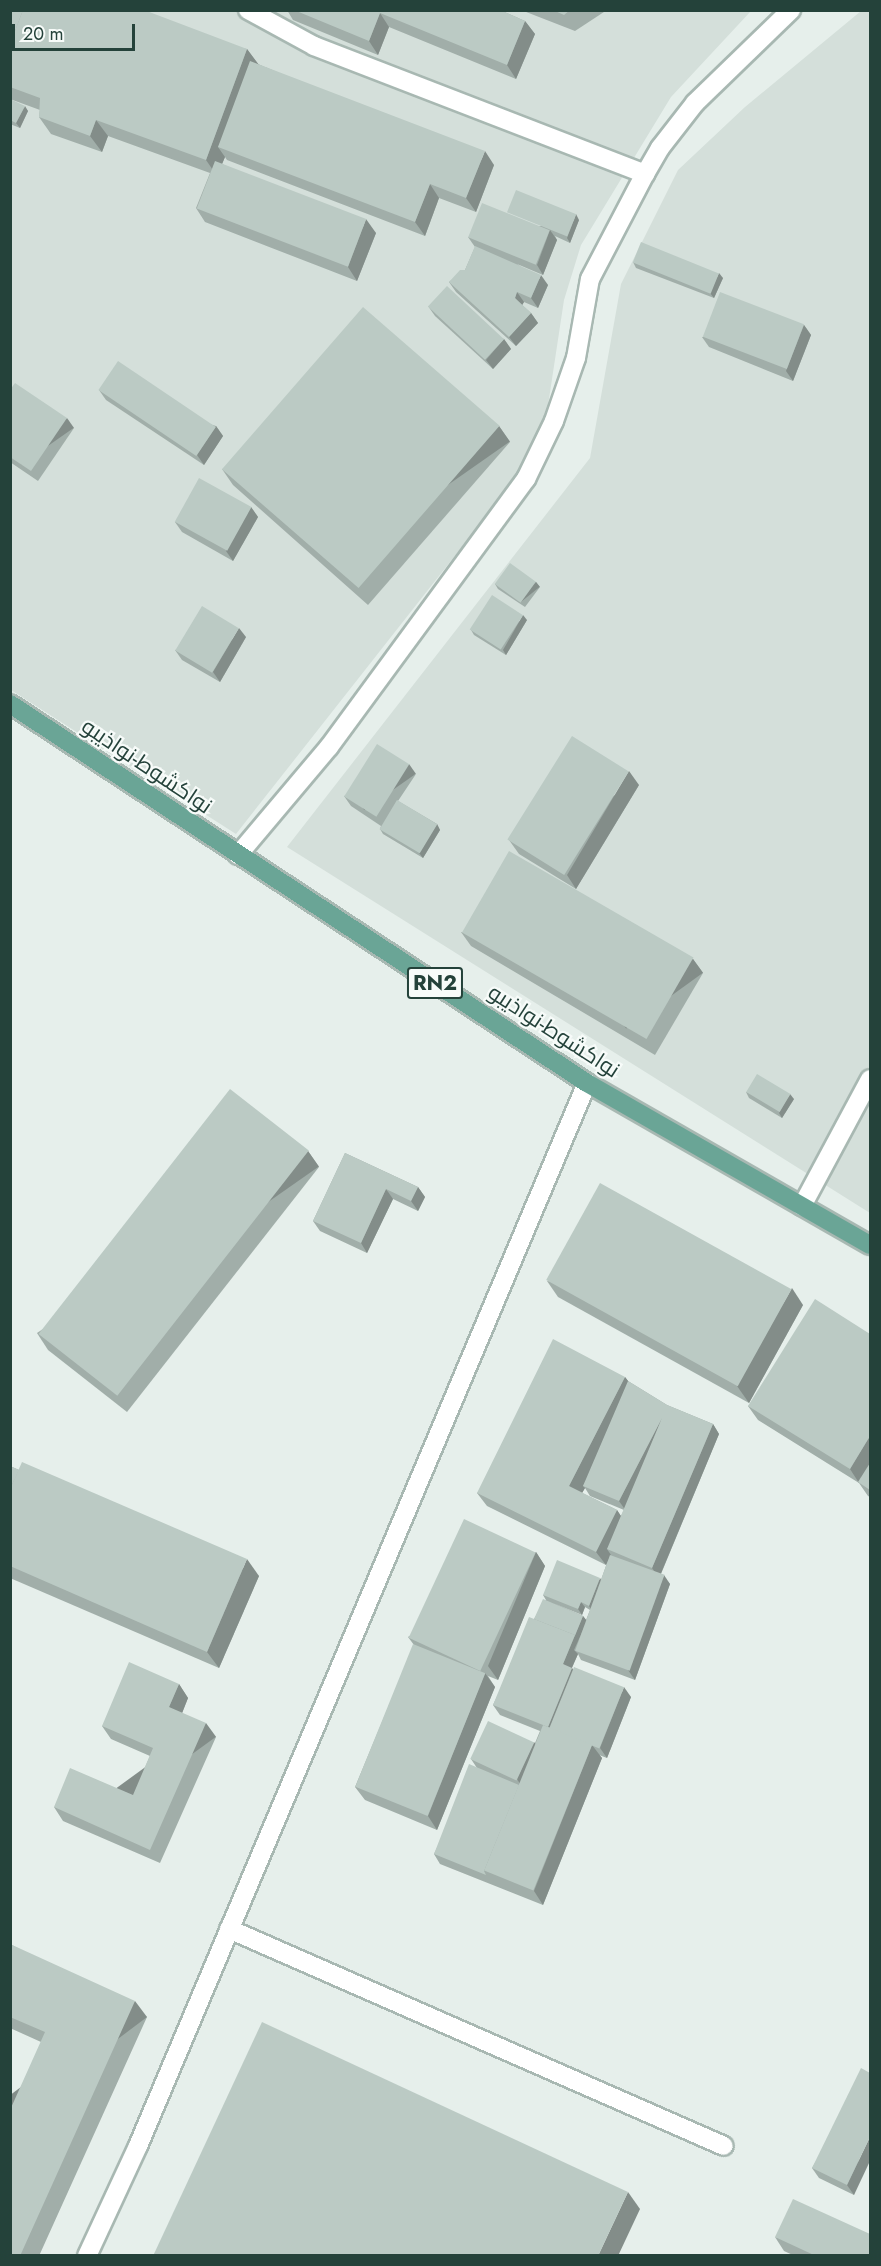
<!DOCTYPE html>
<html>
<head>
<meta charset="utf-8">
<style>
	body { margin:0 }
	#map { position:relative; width:881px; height:2266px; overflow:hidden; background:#e6efeb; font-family:Jost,Cairo,sans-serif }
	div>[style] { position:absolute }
	.built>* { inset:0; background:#d4dfda }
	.roads { filter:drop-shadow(2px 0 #a8b8b2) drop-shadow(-2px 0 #a8b8b2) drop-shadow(0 2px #a8b8b2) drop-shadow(0 -2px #a8b8b2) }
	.minor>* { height:18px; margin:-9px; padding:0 9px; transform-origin:9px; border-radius:9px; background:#fff }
	.major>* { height:18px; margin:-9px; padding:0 9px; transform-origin:9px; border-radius:9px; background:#6aa596 }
	.wall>* { inset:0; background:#a1aea9 }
	.shaded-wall>* { inset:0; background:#838d89; transform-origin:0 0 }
	.building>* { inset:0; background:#bbcac4; transform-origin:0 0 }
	span { translate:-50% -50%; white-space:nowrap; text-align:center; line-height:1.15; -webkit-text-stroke:4.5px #f7fbf9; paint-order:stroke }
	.shield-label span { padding:2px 4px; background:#f7fbf9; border:2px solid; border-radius:4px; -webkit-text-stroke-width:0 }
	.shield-label { font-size:21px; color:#24423a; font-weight:700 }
	.street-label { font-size:22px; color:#24423a }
	.frame { position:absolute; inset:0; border:12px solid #24423a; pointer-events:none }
	.scale { position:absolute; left:12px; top:24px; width:123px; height:27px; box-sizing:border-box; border:3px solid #24423a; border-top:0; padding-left:8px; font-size:18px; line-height:21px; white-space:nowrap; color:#24423a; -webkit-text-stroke:4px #f7fbf9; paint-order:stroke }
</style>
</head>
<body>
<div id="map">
	<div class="built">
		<i style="clip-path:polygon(10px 11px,751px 11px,671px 97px,581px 245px,564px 300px,542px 445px,236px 834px,11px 690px)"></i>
		<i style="clip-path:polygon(861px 11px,870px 11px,870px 1213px,287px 847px,590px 458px,621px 284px,678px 170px,745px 107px)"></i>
	</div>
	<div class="roads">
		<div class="minor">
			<i style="left:248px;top:10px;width:75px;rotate:28.6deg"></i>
			<i style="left:314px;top:46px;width:355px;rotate:21.1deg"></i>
			<i style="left:238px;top:855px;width:141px;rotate:-49.9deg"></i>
			<i style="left:329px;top:747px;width:333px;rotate:-53.7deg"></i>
			<i style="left:526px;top:479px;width:64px;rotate:-64.2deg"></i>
			<i style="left:554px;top:421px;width:67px;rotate:-70.8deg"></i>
			<i style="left:576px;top:358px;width:80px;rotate:-80deg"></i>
			<i style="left:590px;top:279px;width:119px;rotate:-62.4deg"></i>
			<i style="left:645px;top:174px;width:30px;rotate:-60deg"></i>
			<i style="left:660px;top:148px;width:57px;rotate:-52.1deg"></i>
			<i style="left:695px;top:103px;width:134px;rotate:-44.1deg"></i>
			<i style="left:802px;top:1206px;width:144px;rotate:-61.8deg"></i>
			<i style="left:229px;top:1929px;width:540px;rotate:23.67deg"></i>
			<i style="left:87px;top:2256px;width:121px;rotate:-65.1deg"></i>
			<i style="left:138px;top:2146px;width:1154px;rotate:-67.1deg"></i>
		</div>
		<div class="major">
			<i style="left:10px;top:704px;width:690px;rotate:33.3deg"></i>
			<i style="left:587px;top:1083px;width:326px;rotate:29.8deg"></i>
		</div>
	</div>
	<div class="wall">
		<i style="clip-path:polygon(10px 10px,247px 49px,258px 64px,494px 165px,476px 212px,439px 198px,425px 236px,227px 160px,225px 157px,222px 164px,376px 233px,357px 281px,205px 222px,196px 208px,210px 173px,108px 136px,102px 152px,51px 134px,39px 117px,40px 110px,10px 99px)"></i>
		<i style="clip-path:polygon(287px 10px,500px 10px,525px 21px,535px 34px,516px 79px,389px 27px,378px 55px,293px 20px)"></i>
		<i style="clip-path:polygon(521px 10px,607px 10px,575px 31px)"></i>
		<i style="clip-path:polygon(10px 99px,28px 111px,20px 128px,10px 124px)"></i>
		<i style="clip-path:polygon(579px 220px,570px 243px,555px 236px,557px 240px,543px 275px,517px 264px,548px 285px,538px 308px,524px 302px,522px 305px,531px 313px,538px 323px,516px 346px,456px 292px,449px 282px,465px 270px,475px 247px,468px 237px)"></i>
		<i style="clip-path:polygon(633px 262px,723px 278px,714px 298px,636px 268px)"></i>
		<i style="clip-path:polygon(428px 306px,504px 339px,511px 349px,493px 369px,435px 316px)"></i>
		<i style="clip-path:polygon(804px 325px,811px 335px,793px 381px,709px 347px,702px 337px)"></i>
		<i style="clip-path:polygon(10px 390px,74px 428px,38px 481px,10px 462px)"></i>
		<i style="clip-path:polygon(99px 390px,216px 426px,223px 436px,204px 465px,106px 400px)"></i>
		<i style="clip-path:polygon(499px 426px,510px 442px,368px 605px,233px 485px,222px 469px)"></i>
		<i style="clip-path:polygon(251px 507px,258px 517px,233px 561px,182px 532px,175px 522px)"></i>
		<i style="clip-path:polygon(536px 582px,540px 587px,525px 607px,498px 589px,495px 584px)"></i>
		<i style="clip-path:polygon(527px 620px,506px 655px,474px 635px,471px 630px)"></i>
		<i style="clip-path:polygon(246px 637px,220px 682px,182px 660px,175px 650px)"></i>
		<i style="clip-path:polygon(416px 774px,398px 801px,437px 824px,440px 830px,423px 858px,383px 834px,380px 829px,381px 826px,351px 806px,344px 796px)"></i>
		<i style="clip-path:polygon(639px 785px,576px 889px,519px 854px,509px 840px)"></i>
		<i style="clip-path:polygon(461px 932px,693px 959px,703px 973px,655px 1055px,471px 946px)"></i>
		<i style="clip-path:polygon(746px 1092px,794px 1099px,782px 1118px,749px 1098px)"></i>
		<i style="clip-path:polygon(308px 1151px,319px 1167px,127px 1412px,48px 1350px,37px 1333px)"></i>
		<i style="clip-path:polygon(345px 1153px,418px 1187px,425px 1197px,418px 1211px,393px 1199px,367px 1253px,320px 1231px,313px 1221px)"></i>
		<i style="clip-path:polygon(547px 1281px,803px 1305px,749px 1403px,558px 1297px)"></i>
		<i style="clip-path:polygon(870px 1334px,870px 1497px,868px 1496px,859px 1483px,758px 1420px,748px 1406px)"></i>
		<i style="clip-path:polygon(evenodd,625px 1377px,628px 1381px,667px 1405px,713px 1424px,719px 1434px,661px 1574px,670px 1584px,635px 1680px,581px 1660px,578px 1654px,572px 1668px,573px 1670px,631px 1697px,607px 1758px,599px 1755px,602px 1758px,543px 1905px,440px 1864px,434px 1854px,477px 1768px,471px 1759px,535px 1743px,540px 1731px,500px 1715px,493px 1705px,534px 1619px,546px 1600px,543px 1595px,601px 1580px,608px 1560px,606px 1565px,487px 1506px,477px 1493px,625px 1377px,585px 1488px,590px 1496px,624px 1510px,621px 1516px,617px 1510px,582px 1493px,585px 1488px,625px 1377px,553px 1603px,582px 1615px,585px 1607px,590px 1610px,586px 1620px,583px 1616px,553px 1603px)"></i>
		<i style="clip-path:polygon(10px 1466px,259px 1576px,219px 1668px,10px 1578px)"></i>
		<i style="clip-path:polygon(536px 1552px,545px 1566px,498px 1680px,488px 1676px,495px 1687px,437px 1830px,365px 1800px,355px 1787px,414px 1645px,408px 1637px)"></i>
		<i style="clip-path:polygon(179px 1684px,188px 1698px,182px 1713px,216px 1737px,160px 1863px,63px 1821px,54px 1807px,133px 1795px,150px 1756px,111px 1739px,102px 1726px)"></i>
		<i style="clip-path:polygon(10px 1944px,147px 2017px,39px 2256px,10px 2256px,41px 2042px,10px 2028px)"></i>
		<i style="clip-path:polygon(870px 2073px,854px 2195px,819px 2178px,812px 2168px)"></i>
		<i style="clip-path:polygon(775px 2237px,870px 2256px,795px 2256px,784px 2251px)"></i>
	</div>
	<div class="shaded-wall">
		<i style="clip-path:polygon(380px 13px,389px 27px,378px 55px,369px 41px)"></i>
		<i style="clip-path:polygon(525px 21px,535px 34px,516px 79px,507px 65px)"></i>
		<i style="clip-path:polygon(247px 49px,259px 65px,218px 147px,225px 157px,217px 176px,206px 160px)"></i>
		<i style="clip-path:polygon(25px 106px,28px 111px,20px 128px,16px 123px)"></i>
		<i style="clip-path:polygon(96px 120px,108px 136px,102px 152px,90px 136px)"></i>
		<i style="clip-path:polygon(485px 151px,494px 165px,476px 212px,466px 198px)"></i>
		<i style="clip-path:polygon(430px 184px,439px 198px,425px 236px,415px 222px)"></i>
		<i style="clip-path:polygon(576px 214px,579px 220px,570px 243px,567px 238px)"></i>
		<i style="clip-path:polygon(366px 219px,376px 233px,357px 281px,348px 267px)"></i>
		<i style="clip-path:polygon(550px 230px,557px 240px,543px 275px,537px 265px)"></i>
		<i style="clip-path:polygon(719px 273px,723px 278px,714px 298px,710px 293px)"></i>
		<i style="clip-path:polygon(541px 275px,548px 285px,538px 308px,531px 298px)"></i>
		<i style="clip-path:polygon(517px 292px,524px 302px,521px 307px,515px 298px)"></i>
		<i style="clip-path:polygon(531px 313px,538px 323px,516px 346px,509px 337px)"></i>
		<i style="clip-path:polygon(804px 325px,811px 335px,793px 381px,786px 371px)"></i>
		<i style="clip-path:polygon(504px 339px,511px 349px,493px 369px,486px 360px)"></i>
		<i style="left:67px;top:418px;width:12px;height:64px;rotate:55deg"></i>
		<i style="clip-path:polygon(216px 426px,223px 436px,204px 465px,197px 455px)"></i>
		<i style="left:499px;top:426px;width:19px;height:215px;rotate:55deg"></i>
		<i style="clip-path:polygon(251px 507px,258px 517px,233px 561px,226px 551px)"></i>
		<i style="left:536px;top:582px;width:6px;height:25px;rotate:51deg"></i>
		<i style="clip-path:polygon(523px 615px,527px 620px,506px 655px,503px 650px)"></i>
		<i style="clip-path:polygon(239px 628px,246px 637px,220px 682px,213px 672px)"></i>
		<i style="left:409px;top:764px;width:12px;height:63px;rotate:55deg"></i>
		<i style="clip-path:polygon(629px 771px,639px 785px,576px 889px,567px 875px)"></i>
		<i style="clip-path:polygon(437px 824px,440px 830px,423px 858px,419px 853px)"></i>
		<i style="left:693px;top:959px;width:17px;height:95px;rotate:54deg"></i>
		<i style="clip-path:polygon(790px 1094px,794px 1099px,782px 1118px,779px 1113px)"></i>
		<i style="left:308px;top:1151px;width:19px;height:311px;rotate:55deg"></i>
		<i style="clip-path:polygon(418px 1187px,425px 1197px,418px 1211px,411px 1201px)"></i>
		<i style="clip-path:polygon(386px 1189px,393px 1199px,367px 1253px,361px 1243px)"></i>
		<i style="clip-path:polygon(792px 1288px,803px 1305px,749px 1403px,737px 1386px)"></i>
		<i style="clip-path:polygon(625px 1377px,635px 1390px,583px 1486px,585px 1488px,578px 1500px,569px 1486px)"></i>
		<i style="clip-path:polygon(662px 1418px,626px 1511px,619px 1501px)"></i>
		<i style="clip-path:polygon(713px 1424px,719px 1434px,659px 1578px,652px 1568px)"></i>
		<i style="clip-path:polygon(870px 1436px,870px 1465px,859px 1483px,850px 1469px)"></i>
		<i style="clip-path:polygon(617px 1510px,626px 1524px,607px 1549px,611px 1555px,606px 1565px,596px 1552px)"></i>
		<i style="clip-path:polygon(536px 1552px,545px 1566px,498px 1680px,488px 1666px)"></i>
		<i style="clip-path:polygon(247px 1559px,259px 1576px,219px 1668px,207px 1652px)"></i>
		<i style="clip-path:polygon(664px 1575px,670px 1584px,635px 1680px,628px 1670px)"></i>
		<i style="clip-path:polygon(600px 1578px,603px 1583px,592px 1611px,589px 1606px)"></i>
		<i style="clip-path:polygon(581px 1602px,585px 1607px,582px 1615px,578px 1609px)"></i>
		<i style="clip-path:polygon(583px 1616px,587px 1621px,574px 1650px,578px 1654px,569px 1674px,563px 1664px)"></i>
		<i style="clip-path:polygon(572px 1668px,579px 1678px,557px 1730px,548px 1727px)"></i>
		<i style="clip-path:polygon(485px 1673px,495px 1687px,437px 1830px,428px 1816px)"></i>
		<i style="clip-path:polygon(179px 1684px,188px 1698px,179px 1721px,169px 1707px)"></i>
		<i style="clip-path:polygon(624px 1687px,631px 1697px,607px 1758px,600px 1748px)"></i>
		<i style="left:206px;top:1723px;width:17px;height:139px;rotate:54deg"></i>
		<i style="clip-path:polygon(534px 1742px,541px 1751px,522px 1787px,517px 1779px)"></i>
		<i style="clip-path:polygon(592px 1745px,602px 1758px,543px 1905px,534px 1891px)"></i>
		<i style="left:135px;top:2001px;width:20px;height:280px;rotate:53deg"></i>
		<i style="clip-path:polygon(870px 2137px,870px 2161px,854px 2195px,847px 2185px)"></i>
		<i style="clip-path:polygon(628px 2192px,640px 2209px,618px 2256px,598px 2256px)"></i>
	</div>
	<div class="building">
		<i style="clip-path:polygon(10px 10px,23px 10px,11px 42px,10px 42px)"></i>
		<i style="clip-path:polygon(23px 10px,144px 10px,247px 49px,206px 160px,96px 120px,90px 136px,39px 117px,40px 98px,10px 87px,10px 44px)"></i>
		<i style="clip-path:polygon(294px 10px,500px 10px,525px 21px,507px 65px,380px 13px,369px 41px)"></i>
		<i style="clip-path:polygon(553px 10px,570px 10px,564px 15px)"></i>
		<i style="clip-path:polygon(250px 61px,485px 151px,466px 198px,430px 184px,415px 222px,218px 147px)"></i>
		<i style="clip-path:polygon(10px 99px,25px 106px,16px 123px,10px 120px)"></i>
		<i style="left:215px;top:161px;width:162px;height:51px;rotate:21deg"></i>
		<i style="left:516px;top:190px;width:65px;height:24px;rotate:22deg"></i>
		<i style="left:482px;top:203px;width:73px;height:37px;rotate:22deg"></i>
		<i style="left:641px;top:242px;width:84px;height:22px;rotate:22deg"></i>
		<i style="clip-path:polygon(475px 246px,541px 275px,531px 298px,517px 292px,515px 298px,531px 313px,509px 337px,449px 282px,460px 270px,465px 270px)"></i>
		<i style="left:447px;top:286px;width:78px;height:28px;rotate:43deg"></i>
		<i style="left:720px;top:292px;width:90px;height:48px;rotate:21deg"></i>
		<i style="left:363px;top:307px;width:181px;height:215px;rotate:41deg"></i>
		<i style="left:118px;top:361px;width:118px;height:35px;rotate:34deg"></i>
		<i style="clip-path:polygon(15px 383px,67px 418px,31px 471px,10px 457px,10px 390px)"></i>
		<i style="left:199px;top:478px;width:60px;height:50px;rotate:29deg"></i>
		<i style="left:510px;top:563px;width:32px;height:26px;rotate:36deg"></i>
		<i style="left:492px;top:595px;width:37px;height:41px;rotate:33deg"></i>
		<i style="left:202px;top:606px;width:43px;height:52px;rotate:31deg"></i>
		<i style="left:572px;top:736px;width:67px;height:122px;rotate:32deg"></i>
		<i style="left:377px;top:744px;width:38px;height:62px;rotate:32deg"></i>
		<i style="left:397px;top:800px;width:47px;height:34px;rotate:31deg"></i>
		<i style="left:509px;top:851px;width:213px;height:94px;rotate:30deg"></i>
		<i style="left:757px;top:1074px;width:39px;height:21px;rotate:31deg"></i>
		<i style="left:230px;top:1089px;width:100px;height:311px;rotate:38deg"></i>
		<i style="clip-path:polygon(345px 1153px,418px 1187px,411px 1201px,386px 1189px,361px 1243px,313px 1221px)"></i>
		<i style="left:600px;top:1183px;width:219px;height:111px;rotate:29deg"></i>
		<i style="clip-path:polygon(815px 1299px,870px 1334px,870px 1436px,850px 1469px,748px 1406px)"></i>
		<i style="clip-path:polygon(553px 1339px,625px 1377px,569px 1486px,617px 1510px,596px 1552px,477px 1493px)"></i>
		<i style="clip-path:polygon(628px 1381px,667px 1405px,713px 1424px,652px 1568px,607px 1549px,662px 1418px,619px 1501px,583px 1486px)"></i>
		<i style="clip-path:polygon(22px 1462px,247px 1559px,207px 1652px,10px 1566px,10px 1489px)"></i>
		<i style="clip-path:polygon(870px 1463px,870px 1490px,858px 1482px)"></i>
		<i style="clip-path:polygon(10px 1466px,19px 1470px,10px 1489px)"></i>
		<i style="left:464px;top:1519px;width:79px;height:131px;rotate:25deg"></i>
		<i style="left:610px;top:1555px;width:58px;height:102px;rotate:20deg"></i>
		<i style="clip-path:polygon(557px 1560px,600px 1578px,589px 1606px,581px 1602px,578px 1609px,543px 1595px)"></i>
		<i style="clip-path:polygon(543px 1599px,583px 1616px,574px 1638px,575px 1635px,534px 1619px)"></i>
		<i style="clip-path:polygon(529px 1617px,575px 1635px,563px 1664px,572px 1668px,548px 1727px,493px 1705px)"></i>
		<i style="left:413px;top:1644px;width:78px;height:154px;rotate:22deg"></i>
		<i style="clip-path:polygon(129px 1662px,179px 1684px,169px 1707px,206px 1723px,150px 1850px,54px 1807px,70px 1768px,133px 1795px,153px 1748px,102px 1726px)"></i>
		<i style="left:574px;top:1667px;width:54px;height:66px;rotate:22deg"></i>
		<i style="left:488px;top:1721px;width:51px;height:42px;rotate:25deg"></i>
		<i style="left:543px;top:1725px;width:53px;height:157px;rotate:22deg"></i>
		<i style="clip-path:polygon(469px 1764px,519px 1785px,484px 1871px,486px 1875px,434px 1854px)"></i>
		<i style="clip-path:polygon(10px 1944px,135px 2001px,20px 2256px,10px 2256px,10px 2110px,45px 2032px,10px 2017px)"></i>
		<i style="clip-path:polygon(262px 2022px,628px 2192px,598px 2256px,153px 2256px)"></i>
		<i style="clip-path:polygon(861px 2068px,870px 2073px,870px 2137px,847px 2185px,812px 2168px)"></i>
		<i style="clip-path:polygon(793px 2199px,870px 2234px,870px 2256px,816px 2256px,775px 2237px)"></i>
	</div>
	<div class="shield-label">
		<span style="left:435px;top:983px">RN2</span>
	</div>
	<div class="street-label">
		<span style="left:147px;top:766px;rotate:34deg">نواكشوط-نواذيبو</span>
		<span style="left:554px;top:1031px;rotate:33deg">نواكشوط-نواذيبو</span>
	</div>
	<div class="frame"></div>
	<div class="scale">20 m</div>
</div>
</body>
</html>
